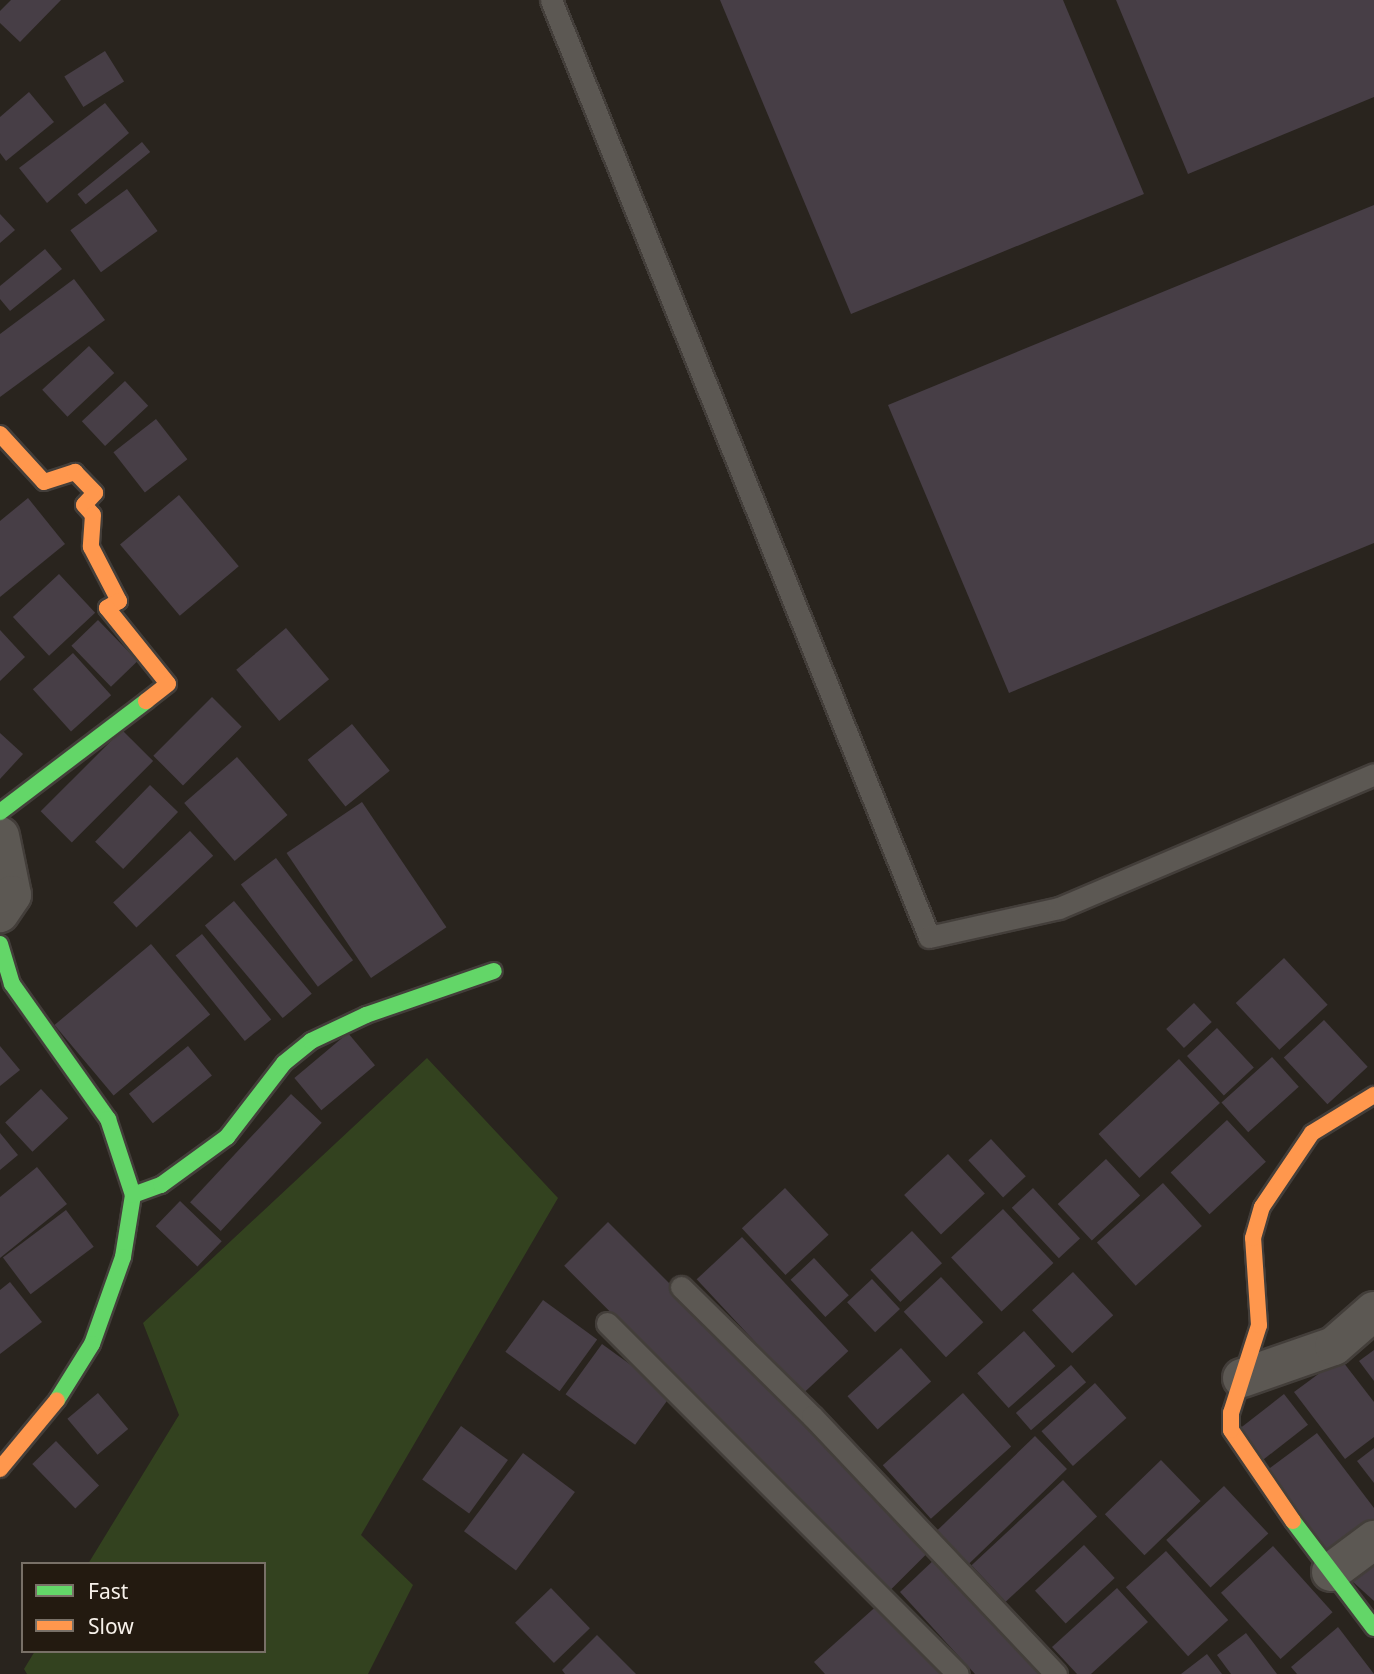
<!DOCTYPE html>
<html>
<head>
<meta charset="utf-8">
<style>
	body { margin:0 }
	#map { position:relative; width:1374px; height:1674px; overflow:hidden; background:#29241e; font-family:"Noto Sans",sans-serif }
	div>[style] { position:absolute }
	.green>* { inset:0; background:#33421f }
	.building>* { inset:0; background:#473e46; transform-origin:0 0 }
	.roads { filter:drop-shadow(2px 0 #433e3a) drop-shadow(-2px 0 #433e3a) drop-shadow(0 2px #433e3a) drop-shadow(0 -2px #433e3a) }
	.lane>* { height:21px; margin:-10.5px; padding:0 10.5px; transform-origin:10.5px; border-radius:10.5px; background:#5c5853 }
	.street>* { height:38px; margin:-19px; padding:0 19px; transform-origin:19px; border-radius:19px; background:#5c5853 }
	.fast>* { height:16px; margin:-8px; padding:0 8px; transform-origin:8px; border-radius:8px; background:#63d668 }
	.slow>* { height:16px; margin:-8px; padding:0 8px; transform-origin:8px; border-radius:8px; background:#ff974d }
	span { translate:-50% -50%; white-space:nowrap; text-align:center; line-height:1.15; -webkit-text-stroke:5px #231a10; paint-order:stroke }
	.legend { position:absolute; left:21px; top:1562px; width:245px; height:91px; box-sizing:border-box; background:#231a10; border:2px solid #787067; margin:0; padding:9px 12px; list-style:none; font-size:21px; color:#f7f1ea }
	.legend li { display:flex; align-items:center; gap:14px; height:35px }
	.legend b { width:35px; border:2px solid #787067 }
</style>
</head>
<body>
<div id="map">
	<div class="green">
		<i style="clip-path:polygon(427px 1058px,558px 1198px,361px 1535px,413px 1585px,368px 1674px,27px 1674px,24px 1669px,35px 1651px,264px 1651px,264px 1564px,88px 1564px,179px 1415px,143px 1323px)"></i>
	</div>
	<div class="building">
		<i style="clip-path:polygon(11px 0,61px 0,20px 42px,0 23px,0 11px)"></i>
		<i style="clip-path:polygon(720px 0,1063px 0,1144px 194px,851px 314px)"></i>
		<i style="clip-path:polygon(1116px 0,1374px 0,1374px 97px,1188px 174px)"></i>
		<i style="left:105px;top:51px;width:36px;height:48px;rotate:58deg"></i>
		<i style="clip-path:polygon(29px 92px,54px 122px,6px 161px,0 153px,0 117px)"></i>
		<i style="clip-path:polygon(105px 103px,129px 133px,47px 203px,19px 168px)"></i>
		<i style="left:142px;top:142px;width:13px;height:83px;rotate:51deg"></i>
		<i style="left:127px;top:189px;width:52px;height:70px;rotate:54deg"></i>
		<i style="clip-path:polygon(1374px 205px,1374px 543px,1009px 693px,888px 405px)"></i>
		<i style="clip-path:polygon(0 214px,15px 230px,0 243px)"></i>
		<i style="clip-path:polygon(45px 249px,62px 269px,10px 311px,0 299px,0 286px)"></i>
		<i style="clip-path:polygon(74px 279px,105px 320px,0 397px,0 334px)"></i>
		<i style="left:89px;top:346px;width:37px;height:64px;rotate:47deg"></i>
		<i style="left:125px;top:381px;width:34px;height:59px;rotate:47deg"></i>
		<i style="left:156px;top:419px;width:51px;height:54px;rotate:52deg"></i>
		<i style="left:179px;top:495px;width:93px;height:77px;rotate:50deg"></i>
		<i style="clip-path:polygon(28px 498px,65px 544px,0 597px,0 521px)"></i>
		<i style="left:59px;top:574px;width:53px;height:63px;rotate:47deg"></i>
		<i style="left:98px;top:620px;width:57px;height:37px;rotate:46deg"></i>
		<i style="left:286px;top:628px;width:67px;height:65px;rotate:50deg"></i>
		<i style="clip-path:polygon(0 630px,25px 657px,0 681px)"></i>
		<i style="left:73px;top:653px;width:57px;height:54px;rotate:48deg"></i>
		<i style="left:212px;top:697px;width:42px;height:83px;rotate:45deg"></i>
		<i style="left:352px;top:724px;width:60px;height:57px;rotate:51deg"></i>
		<i style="left:122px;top:730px;width:44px;height:115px;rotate:45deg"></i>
		<i style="clip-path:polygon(0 733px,23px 754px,0 779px)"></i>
		<i style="left:237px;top:757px;width:77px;height:70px;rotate:49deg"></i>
		<i style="left:150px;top:785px;width:39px;height:79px;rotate:44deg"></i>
		<i style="left:362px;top:802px;width:151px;height:91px;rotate:56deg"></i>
		<i style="left:190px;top:831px;width:34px;height:105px;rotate:47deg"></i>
		<i style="left:276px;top:858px;width:128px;height:44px;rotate:53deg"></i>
		<i style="left:234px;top:901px;width:121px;height:38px;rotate:50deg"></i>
		<i style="left:202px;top:934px;width:110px;height:34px;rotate:51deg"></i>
		<i style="left:151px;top:944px;width:92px;height:126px;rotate:50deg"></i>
		<i style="left:1284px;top:958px;width:64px;height:66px;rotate:47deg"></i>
		<i style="left:1194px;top:1003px;width:26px;height:38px;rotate:47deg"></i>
		<i style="left:1324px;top:1020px;width:64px;height:55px;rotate:47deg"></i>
		<i style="left:1217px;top:1028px;width:54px;height:41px;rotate:47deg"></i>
		<i style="left:348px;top:1033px;width:42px;height:70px;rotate:50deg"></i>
		<i style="clip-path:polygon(0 1046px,20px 1070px,0 1086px)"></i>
		<i style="left:188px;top:1046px;width:38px;height:76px;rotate:51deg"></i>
		<i style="left:1272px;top:1057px;width:40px;height:68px;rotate:48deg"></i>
		<i style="left:1179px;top:1059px;width:60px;height:110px;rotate:47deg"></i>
		<i style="left:41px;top:1089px;width:40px;height:49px;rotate:47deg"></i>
		<i style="left:291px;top:1094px;width:42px;height:148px;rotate:43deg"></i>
		<i style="left:1227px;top:1120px;width:57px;height:77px;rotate:47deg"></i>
		<i style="clip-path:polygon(0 1133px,18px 1155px,0 1170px)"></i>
		<i style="left:991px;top:1139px;width:51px;height:31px;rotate:47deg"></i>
		<i style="left:948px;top:1154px;width:54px;height:60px;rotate:47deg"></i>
		<i style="left:1106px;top:1159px;width:50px;height:66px;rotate:47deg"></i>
		<i style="clip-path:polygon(37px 1167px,67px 1204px,0 1258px,0 1197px)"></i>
		<i style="left:1163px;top:1183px;width:58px;height:89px;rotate:48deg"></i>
		<i style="left:785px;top:1188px;width:64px;height:59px;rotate:47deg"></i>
		<i style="left:1033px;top:1188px;width:69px;height:29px;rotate:47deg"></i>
		<i style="left:180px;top:1201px;width:58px;height:35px;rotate:44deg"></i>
		<i style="left:1003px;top:1209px;width:74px;height:71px;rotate:47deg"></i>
		<i style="left:66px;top:1210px;width:46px;height:79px;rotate:53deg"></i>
		<i style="left:608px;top:1222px;width:460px;height:62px;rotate:45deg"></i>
		<i style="left:912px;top:1231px;width:44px;height:57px;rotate:47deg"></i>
		<i style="left:742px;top:1237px;width:156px;height:62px;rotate:47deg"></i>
		<i style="left:814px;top:1258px;width:51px;height:32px;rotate:47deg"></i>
		<i style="left:1073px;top:1272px;width:59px;height:56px;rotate:47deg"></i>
		<i style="left:941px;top:1277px;width:62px;height:51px;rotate:47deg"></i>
		<i style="left:872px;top:1279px;width:41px;height:34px;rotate:47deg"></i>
		<i style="clip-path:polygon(10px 1282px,42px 1322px,0 1354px,0 1290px)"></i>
		<i style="left:543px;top:1300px;width:67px;height:64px;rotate:36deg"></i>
		<i style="left:1024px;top:1331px;width:47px;height:63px;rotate:48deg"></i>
		<i style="left:602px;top:1344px;width:86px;height:62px;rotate:36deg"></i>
		<i style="left:901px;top:1348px;width:45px;height:72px;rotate:48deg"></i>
		<i style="clip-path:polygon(1374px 1350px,1374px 1381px,1359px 1361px)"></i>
		<i style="clip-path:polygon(1340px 1358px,1374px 1402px,1374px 1437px,1345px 1459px,1294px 1392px)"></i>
		<i style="left:1071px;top:1365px;width:23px;height:73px;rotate:49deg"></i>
		<i style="left:1095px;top:1383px;width:47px;height:72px;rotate:48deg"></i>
		<i style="left:98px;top:1393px;width:47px;height:40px;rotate:50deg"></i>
		<i style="left:963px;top:1393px;width:72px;height:108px;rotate:48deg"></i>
		<i style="left:1284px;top:1394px;width:39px;height:61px;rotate:52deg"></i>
		<i style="left:461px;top:1426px;width:58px;height:66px;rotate:36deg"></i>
		<i style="clip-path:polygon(1317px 1433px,1374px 1508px,1374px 1529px,1329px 1563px,1262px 1474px)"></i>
		<i style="left:1035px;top:1436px;width:46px;height:138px;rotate:46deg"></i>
		<i style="left:56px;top:1441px;width:62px;height:33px;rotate:46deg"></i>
		<i style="clip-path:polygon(1374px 1448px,1374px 1483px,1357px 1461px)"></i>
		<i style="left:523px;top:1453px;width:65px;height:98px;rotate:37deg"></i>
		<i style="left:1161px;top:1460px;width:57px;height:78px;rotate:46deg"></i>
		<i style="left:1063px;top:1480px;width:50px;height:125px;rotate:47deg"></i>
		<i style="left:1224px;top:1486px;width:65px;height:79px;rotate:47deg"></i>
		<i style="left:1084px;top:1545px;width:45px;height:67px;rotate:47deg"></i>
		<i style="left:1273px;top:1546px;width:89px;height:70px;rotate:48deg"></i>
		<i style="clip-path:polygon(1374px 1549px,1374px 1601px,1341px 1571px)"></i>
		<i style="left:1166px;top:1551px;width:93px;height:54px;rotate:48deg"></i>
		<i style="clip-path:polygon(937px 1557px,1044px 1674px,975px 1674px,900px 1592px)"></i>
		<i style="left:551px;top:1588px;width:56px;height:50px;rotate:46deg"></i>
		<i style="clip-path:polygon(1117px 1588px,1148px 1622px,1091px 1674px,1077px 1674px,1052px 1647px)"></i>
		<i style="clip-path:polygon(881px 1602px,946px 1674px,825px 1674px,814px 1662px)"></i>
		<i style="clip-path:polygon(1338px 1627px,1374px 1674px,1297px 1674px,1291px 1667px)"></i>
		<i style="clip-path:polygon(1246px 1633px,1277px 1674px,1231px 1674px,1217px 1655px)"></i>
		<i style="clip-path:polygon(597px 1635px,636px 1674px,565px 1674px,562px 1670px)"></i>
		<i style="clip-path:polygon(1207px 1654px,1222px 1674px,1181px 1674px)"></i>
	</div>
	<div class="roads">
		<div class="lane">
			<i style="left:551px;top:0;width:1010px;rotate:68.03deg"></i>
			<i style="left:929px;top:937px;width:133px;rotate:-12.6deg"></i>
			<i style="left:1059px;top:908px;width:342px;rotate:-23deg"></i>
			<i style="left:681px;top:1287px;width:184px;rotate:44.6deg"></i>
			<i style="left:812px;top:1416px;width:355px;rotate:46.6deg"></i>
			<i style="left:607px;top:1323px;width:496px;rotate:45deg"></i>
		</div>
		<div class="street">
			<i style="left:0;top:836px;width:60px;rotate:78.5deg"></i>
			<i style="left:12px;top:895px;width:22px;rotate:124deg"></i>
			<i style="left:1242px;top:1378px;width:97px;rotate:-19.2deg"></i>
			<i style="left:1334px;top:1346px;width:53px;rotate:-41.2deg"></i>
			<i style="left:1331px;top:1572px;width:54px;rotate:-36.7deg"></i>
		</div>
		<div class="fast">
			<i style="left:0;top:812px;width:183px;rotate:-37.2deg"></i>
			<i style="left:0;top:944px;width:42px;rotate:73.3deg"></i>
			<i style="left:12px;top:984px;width:166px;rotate:54.6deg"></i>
			<i style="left:108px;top:1119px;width:80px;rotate:71.8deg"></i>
			<i style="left:133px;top:1195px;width:63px;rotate:99.2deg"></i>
			<i style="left:123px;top:1257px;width:92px;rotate:109.6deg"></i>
			<i style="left:92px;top:1344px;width:66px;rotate:122deg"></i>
			<i style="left:133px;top:1195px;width:30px;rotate:-20deg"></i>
			<i style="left:161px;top:1185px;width:82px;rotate:-36deg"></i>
			<i style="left:227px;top:1137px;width:93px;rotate:-52.4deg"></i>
			<i style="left:284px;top:1063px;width:35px;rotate:-39deg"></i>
			<i style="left:311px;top:1041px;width:61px;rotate:-25.3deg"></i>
			<i style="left:366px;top:1015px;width:135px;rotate:-19deg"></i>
			<i style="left:1293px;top:1521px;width:134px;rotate:52.9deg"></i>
		</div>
		<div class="slow">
			<i style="left:0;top:434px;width:65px;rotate:47.5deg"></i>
			<i style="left:44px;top:482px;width:33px;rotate:-18deg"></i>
			<i style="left:75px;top:472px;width:29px;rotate:46deg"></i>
			<i style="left:95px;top:493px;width:16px;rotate:133deg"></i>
			<i style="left:84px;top:505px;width:13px;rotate:48deg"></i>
			<i style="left:93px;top:515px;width:32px;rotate:94deg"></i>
			<i style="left:91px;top:547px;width:61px;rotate:62.6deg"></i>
			<i style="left:119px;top:601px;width:14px;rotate:150deg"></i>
			<i style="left:107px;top:608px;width:97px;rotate:51.2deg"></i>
			<i style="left:168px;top:684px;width:28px;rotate:142deg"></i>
			<i style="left:0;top:1469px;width:89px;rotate:-50.4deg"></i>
			<i style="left:1293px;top:1521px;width:110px;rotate:-124.3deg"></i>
			<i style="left:1231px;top:1430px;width:17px;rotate:-90deg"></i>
			<i style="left:1231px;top:1413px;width:92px;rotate:-72.3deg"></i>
			<i style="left:1259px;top:1325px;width:87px;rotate:-93.9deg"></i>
			<i style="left:1253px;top:1238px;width:32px;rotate:-74deg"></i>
			<i style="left:1262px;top:1207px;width:89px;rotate:-56deg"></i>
			<i style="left:1312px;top:1133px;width:73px;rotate:-31.5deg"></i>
		</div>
	</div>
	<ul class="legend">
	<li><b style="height:9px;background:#63d668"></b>Fast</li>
	<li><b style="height:9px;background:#ff974d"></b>Slow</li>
	</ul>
</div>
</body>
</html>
